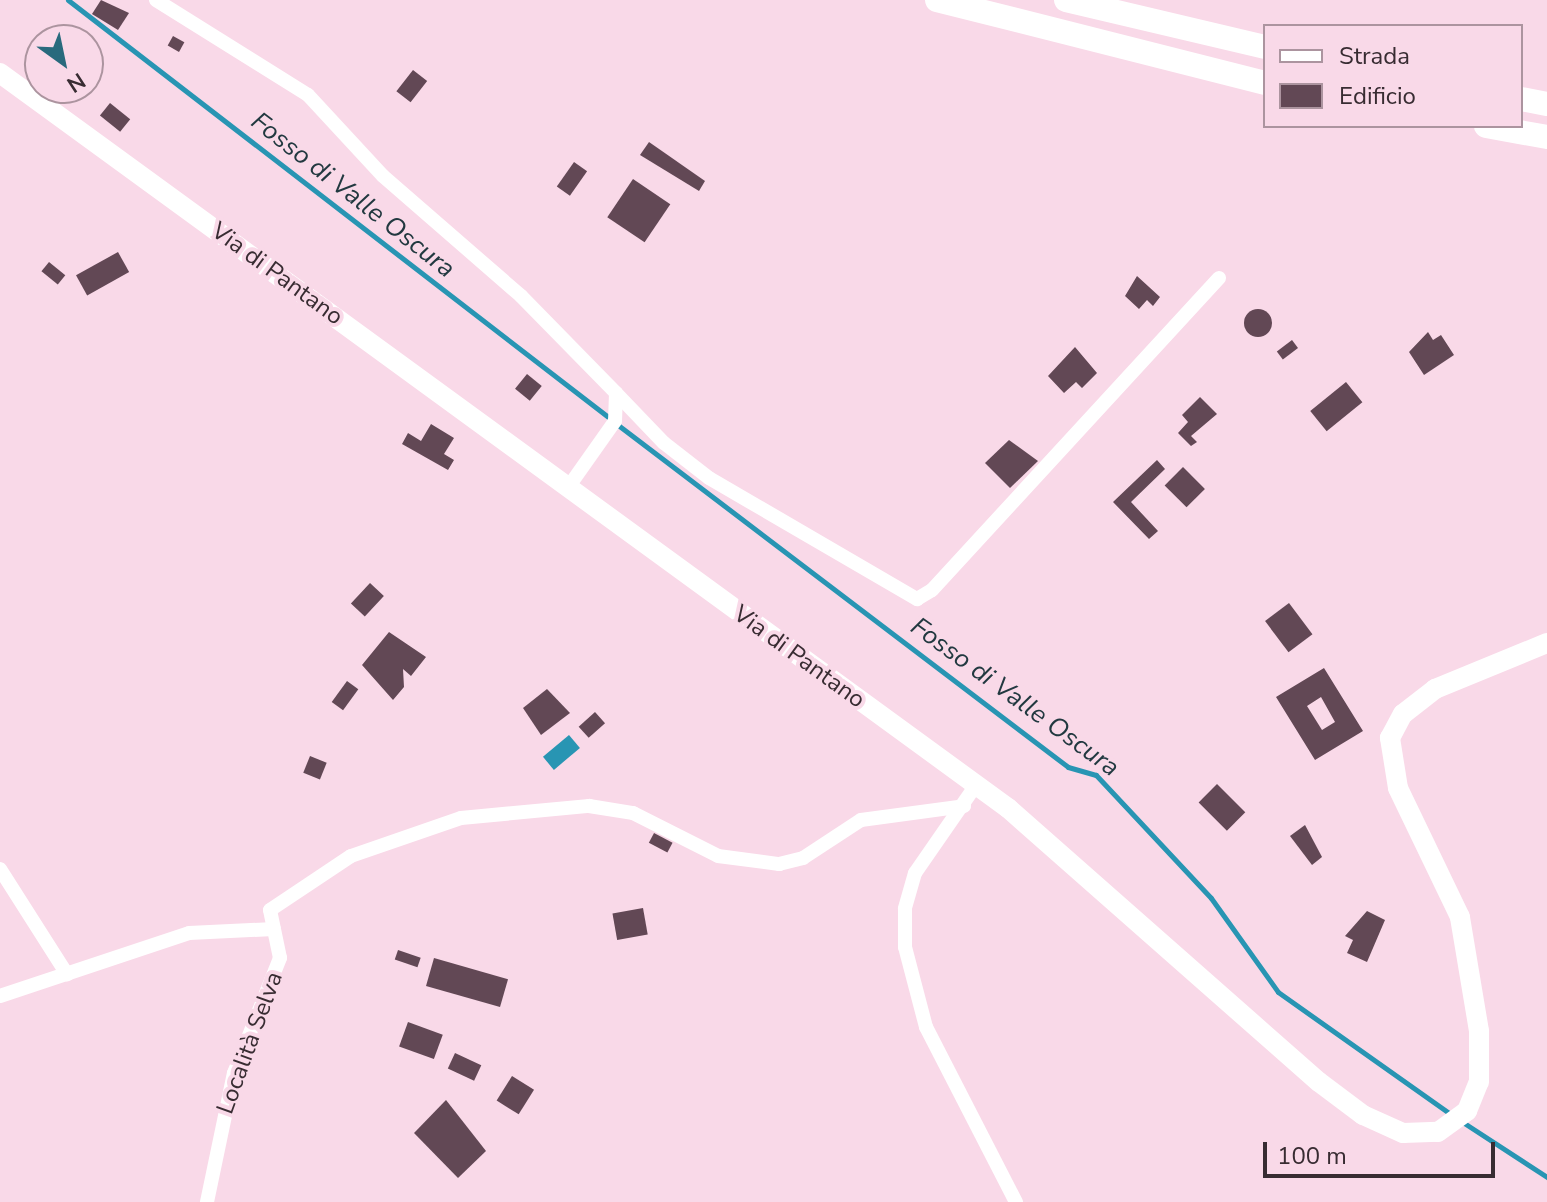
<!DOCTYPE html>
<html>
<head>
<meta charset="utf-8">
<style>
	body { margin:0 }
	#map { position:relative; width:1547px; height:1202px; overflow:hidden; background:#f9d9e8; font-family:"Nunito Sans",sans-serif }
	div>[style] { position:absolute }
	.water>* { inset:0; background:#2895b3; transform-origin:0 0 }
	.stream>* { height:5px; margin:-2.5px; padding:0 2.5px; transform-origin:2.5px; border-radius:2.5px; background:#2895b3 }
	.building>* { inset:0; background:#624855; transform-origin:0 0 }
	.round { border-radius:50% }
	.street>* { height:14px; margin:-7px; padding:0 7px; transform-origin:7px; border-radius:7px; background:#fff }
	.secondary>* { height:20px; margin:-10px; padding:0 10px; transform-origin:10px; border-radius:10px; background:#fff }
	.highway>* { height:24px; margin:-12px; padding:0 12px; transform-origin:12px; border-radius:12px; background:#fff }
	span { translate:-50% -50%; white-space:nowrap; text-align:center; line-height:1.15; -webkit-text-stroke:8px #f9d9e8; paint-order:stroke }
	.street-label { font-size:24px; color:#382c32 }
	.water-label { font-size:26px; color:#223940; font-style:italic }
	.legend { position:absolute; left:1263px; top:24px; width:260px; height:104px; box-sizing:border-box; background:#f9d9e8; border:2px solid #ac949f; margin:0; padding:10px 14px; list-style:none; font-size:24px; color:#382c32 }
	.legend li { display:flex; align-items:center; gap:16px; height:40px }
	.legend b { width:40px; border:2px solid #ac949f }
	.north { position:absolute; left:24px; top:24px; width:80px; height:80px; box-sizing:border-box; background:#f9d9e8; border:2px solid #ac949f; border-radius:50%; rotate:147deg; font-size:22px; font-weight:700; line-height:32px; text-align:center; color:#382c32 }
	.north::after { content:''; display:block; margin:auto; width:28px; height:36px; background:#296a7d; clip-path:polygon(50% 0,100% 100%,50% 72%,0 100%) }
	.scale { position:absolute; left:1263px; top:1142px; width:232px; height:36px; box-sizing:border-box; border:4px solid #382c32; border-top:0; padding-left:10px; font-size:24px; line-height:28px; white-space:nowrap; color:#382c32; -webkit-text-stroke:6px #f9d9e8; paint-order:stroke }
</style>
</head>
<body>
<div id="map">
	<div class="water">
		<i style="left:569px;top:735px;width:17px;height:34px;rotate:50deg"></i>
	</div>
	<div class="stream">
		<i style="left:68px;top:0;width:687px;rotate:37.67deg"></i>
		<i style="left:618px;top:425px;width:565px;rotate:37.23deg"></i>
		<i style="left:1068px;top:767px;width:29px;rotate:16deg"></i>
		<i style="left:1096px;top:775px;width:168px;rotate:46.9deg"></i>
		<i style="left:1211px;top:898px;width:115px;rotate:54.5deg"></i>
		<i style="left:1278px;top:992px;width:213px;rotate:35.3deg"></i>
		<i style="left:1461px;top:1121px;width:103px;rotate:33.1deg"></i>
	</div>
	<div class="building">
		<i style="clip-path:polygon(101px 0,129px 13px,118px 30px,92px 14px)"></i>
		<i style="left:173px;top:36px;width:13px;height:11px;rotate:29deg"></i>
		<i style="left:413px;top:70px;width:18px;height:27px;rotate:38deg"></i>
		<i style="left:110px;top:103px;width:26px;height:16px;rotate:39deg"></i>
		<i style="clip-path:polygon(649px 142px,705px 181px,699px 191px,640px 155px)"></i>
		<i style="left:574px;top:162px;width:16px;height:30px;rotate:35deg"></i>
		<i style="left:633px;top:179px;width:45px;height:46px;rotate:34deg"></i>
		<i style="left:118px;top:252px;width:23px;height:48px;rotate:61deg"></i>
		<i style="left:49px;top:262px;width:21px;height:12px;rotate:39deg"></i>
		<i style="clip-path:polygon(1137px 276px,1160px 297px,1153px 306px,1147px 300px,1139px 309px,1125px 296px)"></i>
		<i class="round" style="left:1244px;top:309px;width:28px;height:28px"></i>
		<i style="clip-path:polygon(1428px 332px,1433px 340px,1441px 335px,1454px 355px,1424px 375px,1409px 352px)"></i>
		<i style="left:1292px;top:340px;width:10px;height:19px;rotate:53deg"></i>
		<i style="clip-path:polygon(1075px 347px,1097px 373px,1082px 388px,1076px 382px,1064px 393px,1048px 376px)"></i>
		<i style="left:527px;top:374px;width:19px;height:19px;rotate:39deg"></i>
		<i style="left:1346px;top:382px;width:26px;height:46px;rotate:51deg"></i>
		<i style="clip-path:polygon(1200px 397px,1217px 414px,1191px 436px,1197px 442px,1191px 446px,1178px 433px,1188px 422px,1182px 415px)"></i>
		<i style="clip-path:polygon(431px 424px,454px 438px,444px 454px,454px 460px,448px 470px,402px 444px,408px 433px,421px 441px)"></i>
		<i style="clip-path:polygon(1009px 440px,1038px 461px,1010px 488px,985px 463px)"></i>
		<i style="clip-path:polygon(1157px 460px,1165px 469px,1131px 502px,1158px 531px,1149px 539px,1113px 502px)"></i>
		<i style="left:1183px;top:467px;width:31px;height:26px;rotate:45deg"></i>
		<i style="left:370px;top:583px;width:19px;height:28px;rotate:43deg"></i>
		<i style="left:1289px;top:603px;width:39px;height:30px;rotate:53deg"></i>
		<i style="clip-path:polygon(389px 632px,426px 657px,411px 676px,403px 669px,404px 687px,393px 700px,362px 665px)"></i>
		<i style="clip-path:polygon(evenodd,1324px 668px,1363px 731px,1315px 760px,1276px 697px,1324px 668px,1321px 697px,1335px 722px,1322px 730px,1307px 706px,1321px 697px)"></i>
		<i style="left:347px;top:681px;width:14px;height:26px;rotate:36deg"></i>
		<i style="clip-path:polygon(547px 689px,570px 713px,541px 735px,523px 708px)"></i>
		<i style="left:595px;top:712px;width:15px;height:22px;rotate:48deg"></i>
		<i style="left:310px;top:756px;width:18px;height:18px;rotate:22deg"></i>
		<i style="left:1217px;top:784px;width:40px;height:26px;rotate:45deg"></i>
		<i style="clip-path:polygon(1305px 825px,1322px 857px,1312px 865px,1290px 836px)"></i>
		<i style="left:654px;top:833px;width:21px;height:11px;rotate:28deg"></i>
		<i style="left:643px;top:908px;width:27px;height:31px;rotate:80deg"></i>
		<i style="clip-path:polygon(1367px 911px,1385px 920px,1367px 962px,1347px 953px,1353px 940px,1345px 936px)"></i>
		<i style="left:398px;top:950px;width:24px;height:10px;rotate:19deg"></i>
		<i style="left:434px;top:958px;width:77px;height:29px;rotate:16deg"></i>
		<i style="left:408px;top:1022px;width:37px;height:26px;rotate:20deg"></i>
		<i style="left:455px;top:1053px;width:29px;height:17px;rotate:25deg"></i>
		<i style="left:512px;top:1076px;width:26px;height:29px;rotate:32deg"></i>
		<i style="clip-path:polygon(446px 1100px,486px 1151px,458px 1178px,414px 1133px)"></i>
	</div>
	<div class="street">
		<i style="left:156px;top:0;width:179px;rotate:32deg"></i>
		<i style="left:308px;top:95px;width:110px;rotate:47.2deg"></i>
		<i style="left:383px;top:176px;width:183px;rotate:41deg"></i>
		<i style="left:521px;top:296px;width:136px;rotate:45.6deg"></i>
		<i style="left:616px;top:393px;width:28px;rotate:92deg"></i>
		<i style="left:615px;top:421px;width:83px;rotate:125.2deg"></i>
		<i style="left:616px;top:393px;width:69px;rotate:46.2deg"></i>
		<i style="left:664px;top:443px;width:57px;rotate:37.9deg"></i>
		<i style="left:709px;top:478px;width:241px;rotate:30.2deg"></i>
		<i style="left:917px;top:599px;width:17px;rotate:-31deg"></i>
		<i style="left:932px;top:590px;width:424px;rotate:-47.4deg"></i>
		<i style="left:976px;top:785px;width:107px;rotate:124.7deg"></i>
		<i style="left:915px;top:873px;width:37px;rotate:106deg"></i>
		<i style="left:905px;top:909px;width:38px;rotate:90deg"></i>
		<i style="left:905px;top:947px;width:83px;rotate:75.3deg"></i>
		<i style="left:926px;top:1027px;width:197px;rotate:62.8deg"></i>
		<i style="left:0;top:869px;width:125px;rotate:57.5deg"></i>
		<i style="left:0;top:996px;width:199px;rotate:-18.4deg"></i>
		<i style="left:189px;top:933px;width:85px;rotate:-2.7deg"></i>
		<i style="left:207px;top:1202px;width:132px;rotate:-78.2deg"></i>
		<i style="left:234px;top:1073px;width:124px;rotate:-68.2deg"></i>
		<i style="left:280px;top:958px;width:49px;rotate:-101.8deg"></i>
		<i style="left:270px;top:910px;width:97px;rotate:-33.7deg"></i>
		<i style="left:351px;top:856px;width:116px;rotate:-19.1deg"></i>
		<i style="left:461px;top:818px;width:129px;rotate:-5.4deg"></i>
		<i style="left:589px;top:806px;width:45px;rotate:9deg"></i>
		<i style="left:633px;top:813px;width:95px;rotate:26.8deg"></i>
		<i style="left:718px;top:856px;width:62px;rotate:7.5deg"></i>
		<i style="left:779px;top:864px;width:25px;rotate:-14deg"></i>
		<i style="left:803px;top:858px;width:69px;rotate:-33.2deg"></i>
		<i style="left:861px;top:820px;width:104px;rotate:-7.7deg"></i>
	</div>
	<div class="secondary">
		<i style="left:0;top:73px;width:1248px;rotate:36.1deg"></i>
		<i style="left:1008px;top:808px;width:414px;rotate:41.4deg"></i>
		<i style="left:1319px;top:1082px;width:55px;rotate:36.9deg"></i>
		<i style="left:1363px;top:1115px;width:44px;rotate:24.2deg"></i>
		<i style="left:1403px;top:1133px;width:35px;rotate:-2deg"></i>
		<i style="left:1438px;top:1132px;width:36px;rotate:-36deg"></i>
		<i style="left:1467px;top:1111px;width:31px;rotate:-68deg"></i>
		<i style="left:1479px;top:1082px;width:51px;rotate:-90deg"></i>
		<i style="left:1479px;top:1031px;width:116px;rotate:-99.5deg"></i>
		<i style="left:1460px;top:917px;width:143px;rotate:-115.7deg"></i>
		<i style="left:1398px;top:788px;width:51px;rotate:-99.1deg"></i>
		<i style="left:1390px;top:738px;width:27px;rotate:-62deg"></i>
		<i style="left:1403px;top:714px;width:41px;rotate:-38deg"></i>
		<i style="left:1435px;top:689px;width:121px;rotate:-22.3deg"></i>
	</div>
	<div class="highway">
		<i style="left:937px;top:0;width:338px;rotate:14.2deg"></i>
		<i style="left:1066px;top:0;width:204px;rotate:13.3deg"></i>
		<i style="left:1521px;top:99px;width:26px;rotate:11deg"></i>
		<i style="left:1486px;top:126px;width:62px;rotate:10.2deg"></i>
	</div>
	<div class="street-label">
		<span style="left:277px;top:274px;rotate:36deg">Via di Pantano</span>
		<span style="left:799px;top:657px;rotate:36deg">Via di Pantano</span>
		<span style="left:250px;top:1043px;rotate:-70deg">Località Selva</span>
	</div>
	<div class="water-label">
		<span style="left:353px;top:195px;rotate:38deg">Fosso di Valle Oscura</span>
		<span style="left:1015px;top:697px;rotate:36deg">Fosso di Valle Oscura</span>
	</div>
	<ul class="legend">
	<li><b style="height:10px;background:#fff"></b>Strada</li>
	<li><b style="height:22px;background:#624855"></b>Edificio</li>
	</ul>
	<div class="north">N</div>
	<div class="scale">100 m</div>
</div>
</body>
</html>
